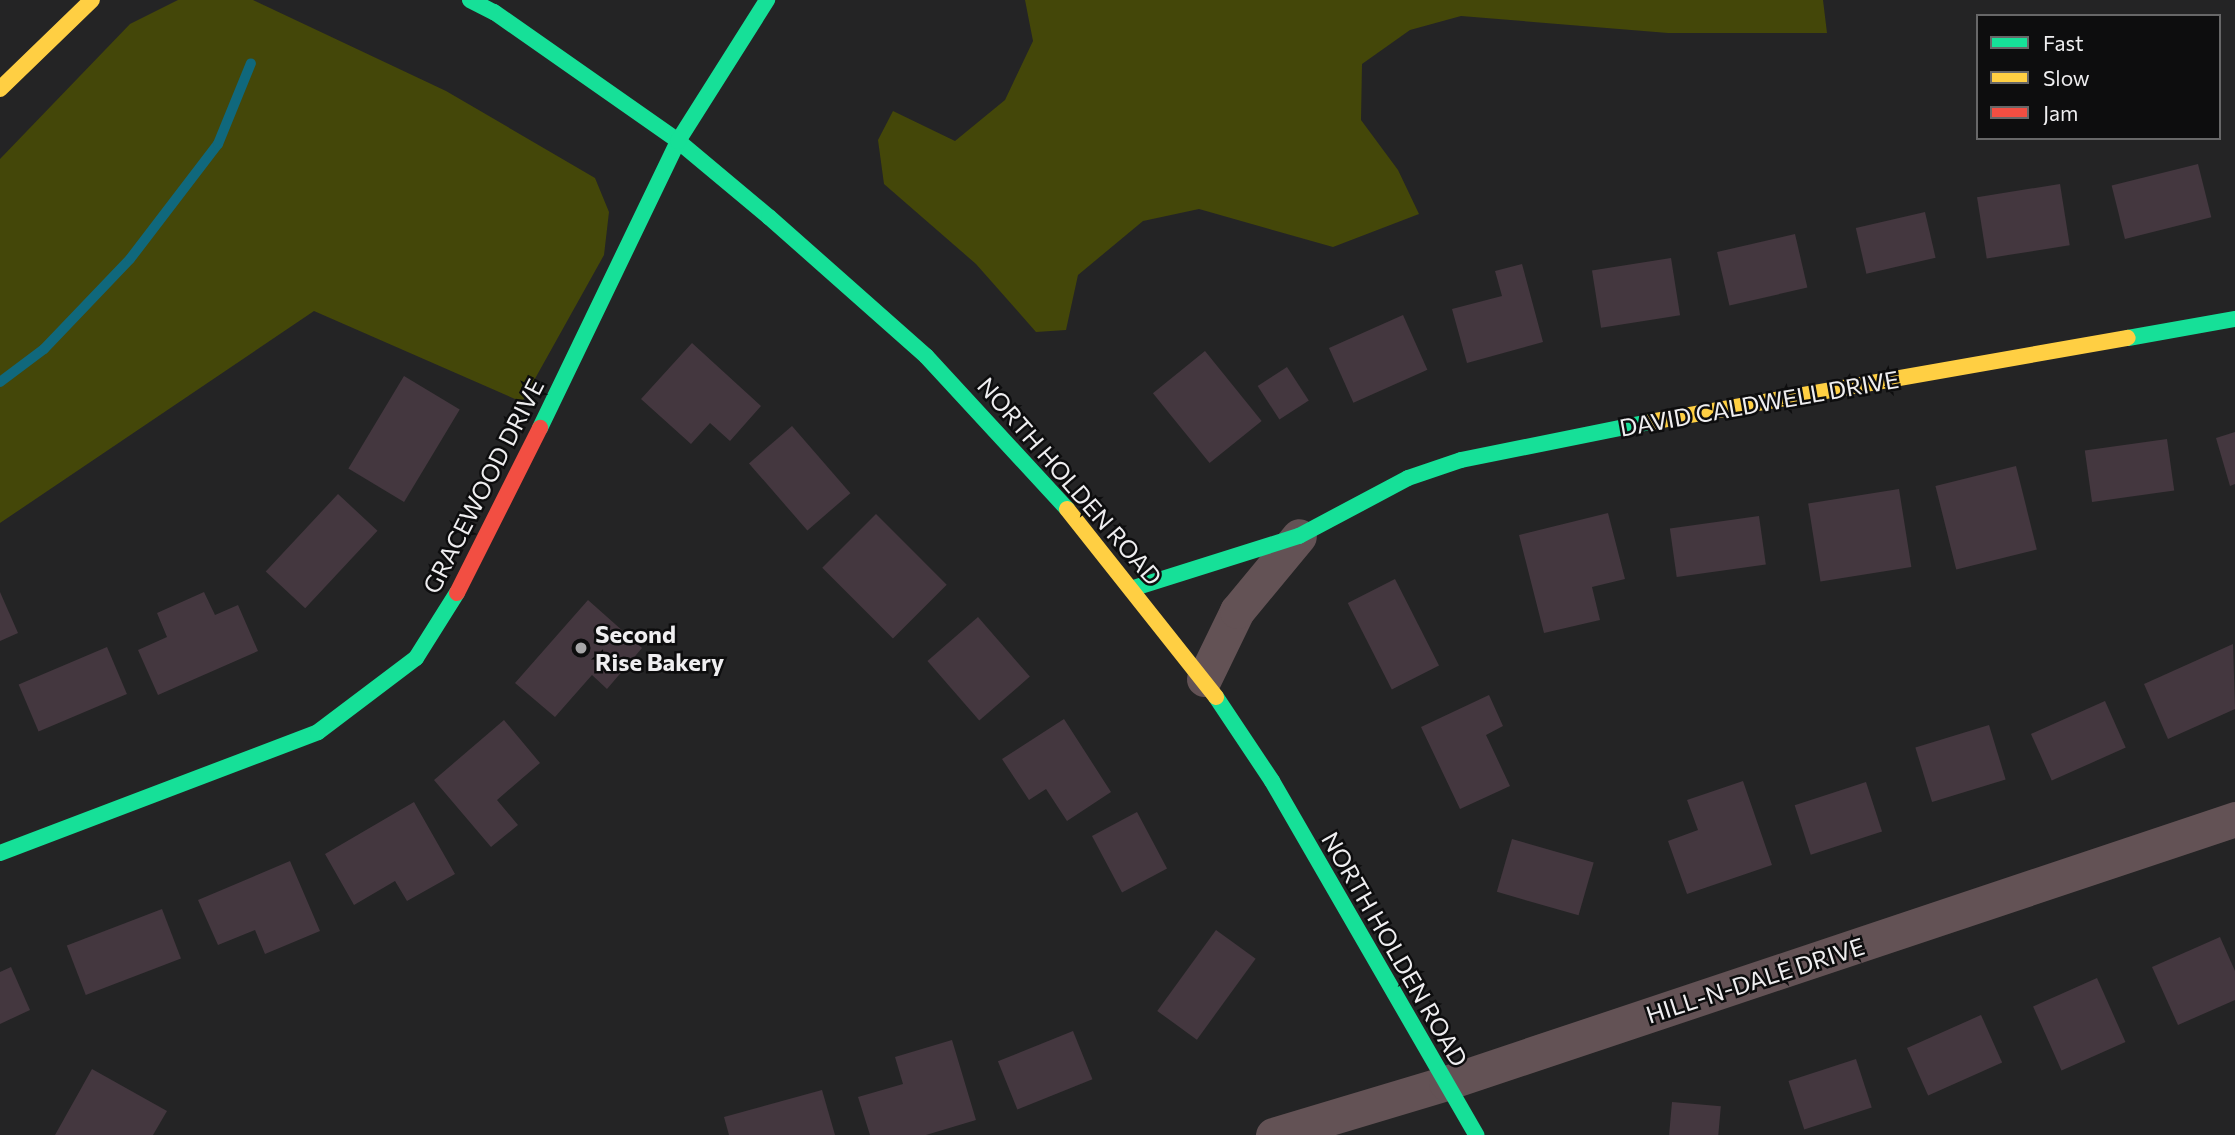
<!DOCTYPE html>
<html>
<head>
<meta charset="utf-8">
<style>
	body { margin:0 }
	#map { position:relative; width:2235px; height:1135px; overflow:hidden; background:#242425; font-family:Commissioner,sans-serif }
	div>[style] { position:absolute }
	.forest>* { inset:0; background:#444709 }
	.stream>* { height:10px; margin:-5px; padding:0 5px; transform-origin:5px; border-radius:5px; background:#10687c }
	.building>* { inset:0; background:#44373f; transform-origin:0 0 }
	.street>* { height:35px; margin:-17.5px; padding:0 17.5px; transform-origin:17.5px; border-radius:17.5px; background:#635255 }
	.fast>* { height:16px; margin:-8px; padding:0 8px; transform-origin:8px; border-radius:8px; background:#16e098 }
	.slow>* { height:16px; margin:-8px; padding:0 8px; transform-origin:8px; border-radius:8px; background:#ffcf43 }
	.jam>* { height:16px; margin:-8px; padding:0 8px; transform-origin:8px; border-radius:8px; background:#f24e42 }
	.dots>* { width:19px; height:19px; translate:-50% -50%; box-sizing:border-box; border:4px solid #0d0d0e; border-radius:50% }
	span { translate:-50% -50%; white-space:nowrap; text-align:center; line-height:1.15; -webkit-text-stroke:5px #0d0d0e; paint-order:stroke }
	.street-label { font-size:24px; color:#efeef0 }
	.poi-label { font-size:24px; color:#efeef0; font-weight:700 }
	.left { translate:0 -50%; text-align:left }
	.legend { position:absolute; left:1976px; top:14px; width:245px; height:126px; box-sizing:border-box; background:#0d0d0e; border:2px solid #676768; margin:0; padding:9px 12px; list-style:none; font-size:21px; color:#efeef0 }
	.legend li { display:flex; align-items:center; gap:14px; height:35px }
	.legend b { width:35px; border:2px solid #676768 }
</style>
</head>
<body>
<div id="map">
	<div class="forest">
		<i style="clip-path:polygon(178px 0,253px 0,446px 91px,595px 178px,609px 212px,604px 255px,522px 402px,314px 311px,0 523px,0 159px,130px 24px)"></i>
		<i style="clip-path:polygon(1025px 0,1823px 0,1827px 33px,1668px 33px,1461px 16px,1410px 30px,1362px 64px,1361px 120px,1398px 170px,1419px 214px,1333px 247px,1199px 209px,1143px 221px,1078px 275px,1066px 330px,1036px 332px,976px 264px,884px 184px,878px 140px,893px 111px,955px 141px,1005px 100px,1033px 41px)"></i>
	</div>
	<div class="stream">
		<i style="left:0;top:382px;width:55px;rotate:-36.9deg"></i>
		<i style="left:44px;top:349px;width:124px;rotate:-46.3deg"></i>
		<i style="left:130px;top:259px;width:145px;rotate:-52.6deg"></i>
		<i style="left:218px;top:144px;width:87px;rotate:-67.8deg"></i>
	</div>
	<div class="building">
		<i style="left:2198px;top:164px;width:55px;height:89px;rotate:76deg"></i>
		<i style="left:2060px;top:184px;width:62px;height:84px;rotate:81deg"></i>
		<i style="left:1925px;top:212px;width:47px;height:71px;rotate:77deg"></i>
		<i style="left:1795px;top:234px;width:55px;height:80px;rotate:77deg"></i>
		<i style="left:1671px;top:258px;width:58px;height:80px;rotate:81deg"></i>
		<i style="clip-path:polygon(1522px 264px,1543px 342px,1467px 363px,1452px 309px,1502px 296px,1495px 271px)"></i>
		<i style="left:1403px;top:315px;width:60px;height:81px;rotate:66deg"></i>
		<i style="clip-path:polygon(692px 343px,761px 406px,730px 441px,710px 423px,691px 444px,641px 399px)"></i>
		<i style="left:1205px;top:351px;width:90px;height:67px;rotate:51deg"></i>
		<i style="left:1287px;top:367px;width:40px;height:35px;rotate:57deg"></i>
		<i style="left:404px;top:376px;width:65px;height:108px;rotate:31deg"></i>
		<i style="left:792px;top:426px;width:89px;height:57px;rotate:49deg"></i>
		<i style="clip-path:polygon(2235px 432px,2235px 484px,2230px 486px,2216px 438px)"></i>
		<i style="left:2167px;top:439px;width:52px;height:83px;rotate:82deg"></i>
		<i style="left:2016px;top:466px;width:86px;height:83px;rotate:76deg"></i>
		<i style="left:1899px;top:489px;width:79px;height:92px;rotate:81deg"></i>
		<i style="left:338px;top:494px;width:54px;height:106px;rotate:43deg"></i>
		<i style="clip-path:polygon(1608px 513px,1625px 579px,1592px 587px,1600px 620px,1544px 633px,1519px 535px)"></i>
		<i style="left:876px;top:514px;width:100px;height:76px;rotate:45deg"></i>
		<i style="left:1759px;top:516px;width:49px;height:90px;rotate:82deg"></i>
		<i style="left:1395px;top:579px;width:97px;height:53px;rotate:63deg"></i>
		<i style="clip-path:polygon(0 592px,18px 633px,0 641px)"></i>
		<i style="clip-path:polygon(204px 592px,215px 615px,238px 605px,258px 651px,158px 695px,138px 650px,167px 637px,157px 613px)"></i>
		<i style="clip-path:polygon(588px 600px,642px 648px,607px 689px,592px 675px,555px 717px,515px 683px)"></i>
		<i style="left:978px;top:617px;width:79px;height:67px;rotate:49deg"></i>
		<i style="clip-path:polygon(2233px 644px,2235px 709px,2168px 739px,2144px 684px)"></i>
		<i style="left:107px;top:647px;width:51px;height:96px;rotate:67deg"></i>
		<i style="clip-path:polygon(1489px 695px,1503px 726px,1486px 735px,1510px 786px,1460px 809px,1421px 727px)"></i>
		<i style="left:2105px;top:701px;width:51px;height:81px;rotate:66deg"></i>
		<i style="clip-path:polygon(1064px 719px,1111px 792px,1067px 821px,1046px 789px,1029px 800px,1002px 759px)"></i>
		<i style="clip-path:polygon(504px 720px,540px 763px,497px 800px,518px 825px,491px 847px,434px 780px)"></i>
		<i style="left:1989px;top:725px;width:57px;height:77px;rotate:73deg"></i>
		<i style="clip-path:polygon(1743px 781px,1772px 865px,1687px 894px,1668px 841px,1698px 830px,1687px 800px)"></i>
		<i style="left:1866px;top:782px;width:52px;height:75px;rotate:72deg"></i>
		<i style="clip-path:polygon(414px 802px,455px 874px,407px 901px,395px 881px,354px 905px,325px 854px)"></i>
		<i style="left:1137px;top:812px;width:64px;height:51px;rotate:62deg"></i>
		<i style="left:1512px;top:839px;width:85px;height:55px;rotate:16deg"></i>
		<i style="clip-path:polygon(290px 861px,320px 931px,265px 954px,255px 930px,218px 945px,198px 900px)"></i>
		<i style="left:162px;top:909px;width:53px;height:102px;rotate:69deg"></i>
		<i style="left:1216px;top:930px;width:49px;height:100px;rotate:36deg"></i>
		<i style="clip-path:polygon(2220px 937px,2235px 971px,2235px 1000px,2178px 1025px,2152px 967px)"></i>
		<i style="clip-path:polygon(11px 967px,30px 1010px,0 1024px,0 972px)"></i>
		<i style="left:2097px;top:978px;width:70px;height:70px;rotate:66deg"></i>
		<i style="left:1981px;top:1015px;width:52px;height:81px;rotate:66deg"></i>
		<i style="left:1073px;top:1031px;width:52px;height:81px;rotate:68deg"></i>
		<i style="clip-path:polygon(952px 1040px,976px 1120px,926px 1135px,870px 1135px,858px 1097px,903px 1084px,895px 1057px)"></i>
		<i style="left:1856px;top:1059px;width:51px;height:71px;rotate:72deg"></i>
		<i style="clip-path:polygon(92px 1069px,167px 1111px,153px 1135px,55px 1135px)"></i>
		<i style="clip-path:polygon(822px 1090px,835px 1135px,729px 1135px,724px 1117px)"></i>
		<i style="left:1672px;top:1102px;width:49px;height:33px;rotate:5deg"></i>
	</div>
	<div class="street">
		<i style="left:1204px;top:679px;width:76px;rotate:-64.1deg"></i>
		<i style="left:1237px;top:611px;width:97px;rotate:-50.4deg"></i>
		<i style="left:1273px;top:1135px;width:181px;rotate:-16.7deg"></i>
		<i style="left:1446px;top:1083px;width:832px;rotate:-18.5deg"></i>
	</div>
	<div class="fast">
		<i style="left:470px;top:0;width:27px;rotate:27deg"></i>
		<i style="left:494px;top:12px;width:225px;rotate:35deg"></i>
		<i style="left:678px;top:141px;width:119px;rotate:39.9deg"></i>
		<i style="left:769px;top:217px;width:210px;rotate:41.5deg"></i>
		<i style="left:926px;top:356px;width:208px;rotate:47.3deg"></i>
		<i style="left:2128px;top:338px;width:109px;rotate:-10.1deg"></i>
		<i style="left:540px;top:428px;width:318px;rotate:-64.3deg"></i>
		<i style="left:678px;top:141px;width:167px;rotate:-57.7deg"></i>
		<i style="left:1134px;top:588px;width:173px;rotate:-17.5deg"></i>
		<i style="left:1299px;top:536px;width:123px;rotate:-28deg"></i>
		<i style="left:1408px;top:478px;width:56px;rotate:-18.8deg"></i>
		<i style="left:1461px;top:460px;width:193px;rotate:-11.4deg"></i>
		<i style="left:1216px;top:697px;width:101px;rotate:56.3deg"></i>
		<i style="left:1272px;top:781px;width:409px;rotate:60deg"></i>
		<i style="left:0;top:853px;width:340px;rotate:-20.8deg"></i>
		<i style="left:318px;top:732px;width:123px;rotate:-37.1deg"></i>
		<i style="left:416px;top:658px;width:77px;rotate:-57.8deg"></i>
	</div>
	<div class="slow">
		<i style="left:0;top:89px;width:128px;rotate:-44.1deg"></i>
		<i style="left:1650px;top:422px;width:485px;rotate:-10deg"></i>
		<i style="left:1067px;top:509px;width:240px;rotate:51.6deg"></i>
	</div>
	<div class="jam">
		<i style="left:457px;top:593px;width:185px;rotate:-63.3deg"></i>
	</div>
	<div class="dots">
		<i style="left:581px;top:648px;background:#a8a7a9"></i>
	</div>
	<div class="street-label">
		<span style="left:1759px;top:403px;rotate:-10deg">DAVID CALDWELL DRIVE</span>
		<span style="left:1070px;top:481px;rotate:49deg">NORTH HOLDEN ROAD</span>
		<span style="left:483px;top:486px;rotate:-63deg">GRACEWOOD DRIVE</span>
		<span style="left:1395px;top:949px;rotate:60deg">NORTH HOLDEN ROAD</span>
		<span style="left:1755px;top:980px;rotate:-18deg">HILL-N-DALE DRIVE</span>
	</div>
	<div class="poi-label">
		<span class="left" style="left:595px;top:648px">Second<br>Rise Bakery</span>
	</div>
	<ul class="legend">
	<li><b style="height:9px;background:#16e098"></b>Fast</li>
	<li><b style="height:9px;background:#ffcf43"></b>Slow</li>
	<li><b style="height:9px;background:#f24e42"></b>Jam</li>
	</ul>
</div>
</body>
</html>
